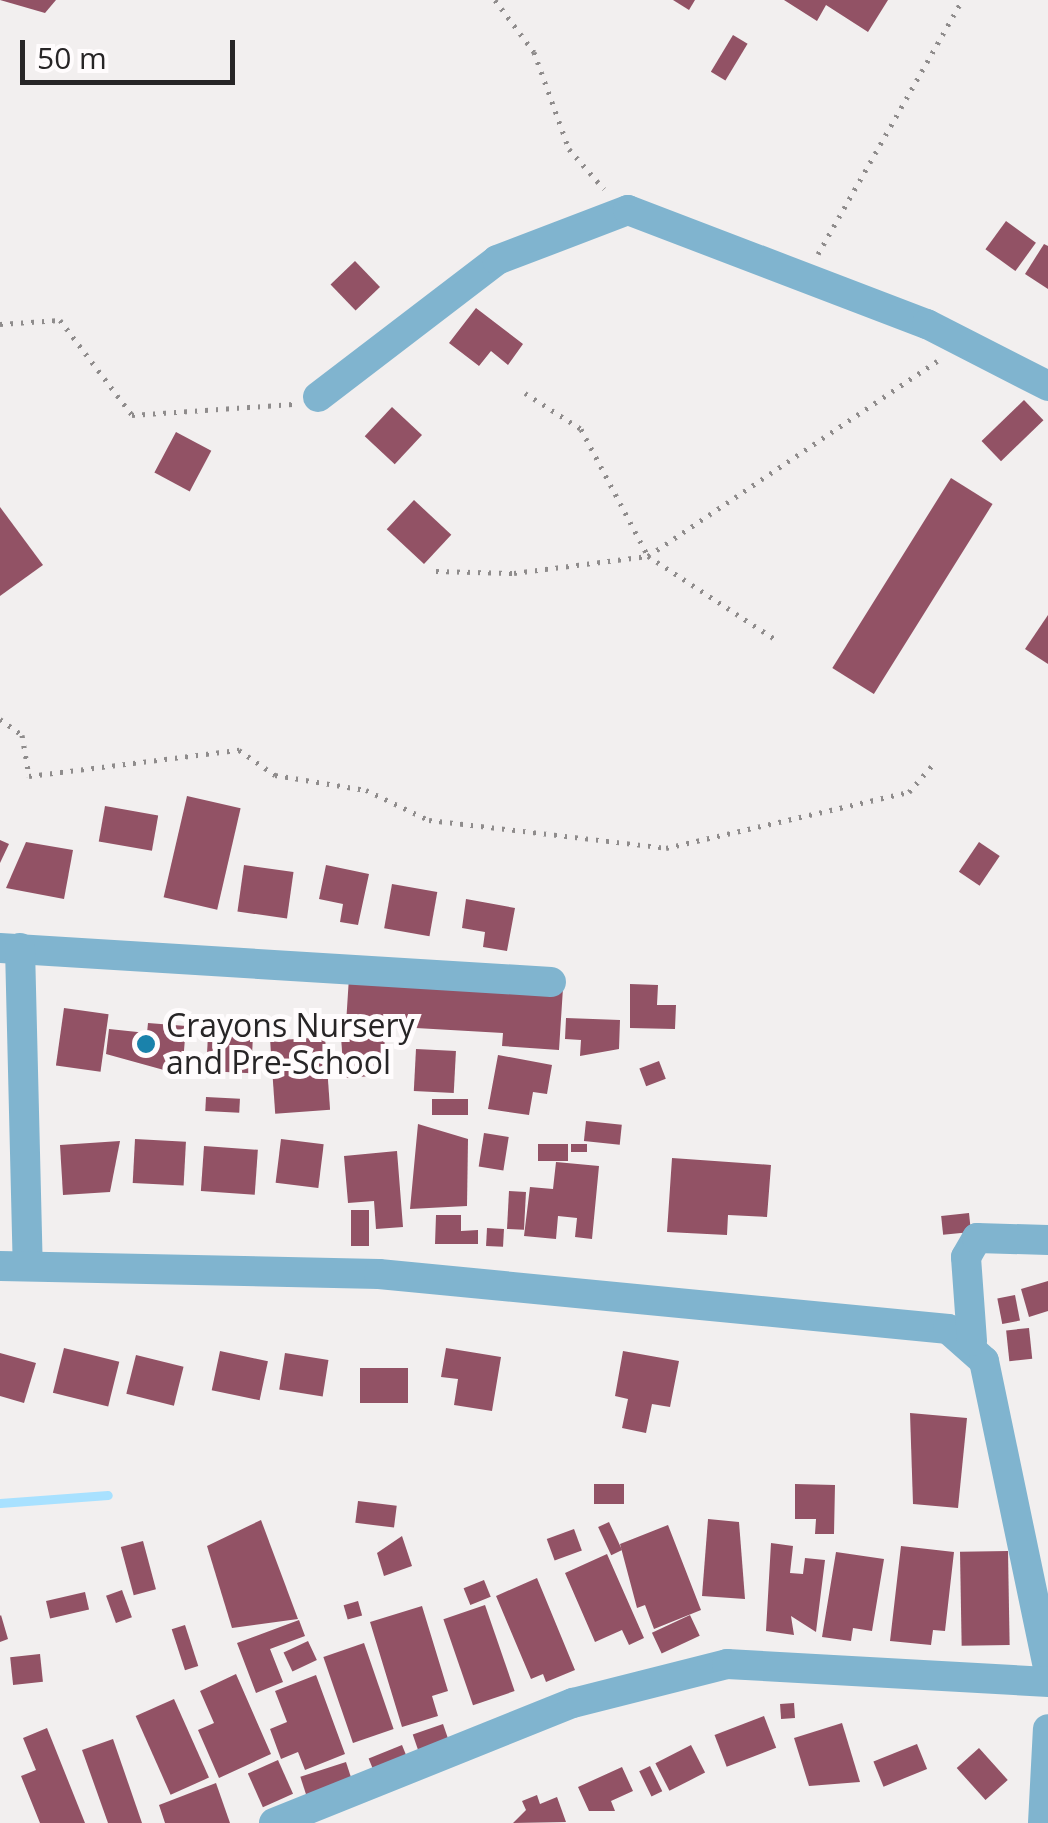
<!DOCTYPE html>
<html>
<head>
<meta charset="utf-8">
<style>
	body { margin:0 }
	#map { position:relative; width:1048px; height:1823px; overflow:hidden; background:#f2efef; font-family:"Open Sans",sans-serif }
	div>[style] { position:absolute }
	.stream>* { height:9px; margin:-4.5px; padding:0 4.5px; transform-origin:4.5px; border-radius:4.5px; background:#a8e1ff }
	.building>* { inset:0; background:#925265; transform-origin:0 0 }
	.path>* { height:5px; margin-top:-2.5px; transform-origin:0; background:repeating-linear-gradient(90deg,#8f8c8c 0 2.5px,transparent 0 10.5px) }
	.minor>* { height:30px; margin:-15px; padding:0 15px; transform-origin:15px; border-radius:15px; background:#80b4cf }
	.dots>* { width:28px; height:28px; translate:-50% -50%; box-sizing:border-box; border:5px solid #fffcfd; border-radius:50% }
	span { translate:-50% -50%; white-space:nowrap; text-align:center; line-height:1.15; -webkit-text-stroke:10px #fffcfd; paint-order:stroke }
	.poi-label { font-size:32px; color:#272526 }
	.left { translate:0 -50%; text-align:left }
	.scale { position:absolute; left:20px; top:40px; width:215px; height:45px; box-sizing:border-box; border:5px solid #272526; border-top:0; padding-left:12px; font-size:30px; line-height:35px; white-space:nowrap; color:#272526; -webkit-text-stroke:8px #fffcfd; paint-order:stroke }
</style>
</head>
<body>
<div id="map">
	<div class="stream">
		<i style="left:0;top:1503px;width:108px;rotate:-4.2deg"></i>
	</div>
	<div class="building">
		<i style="clip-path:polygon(0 0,56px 0,45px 13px)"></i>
		<i style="clip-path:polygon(673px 0,695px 0,689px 10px)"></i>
		<i style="clip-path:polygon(784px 0,888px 0,868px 32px,826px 5px,817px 21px)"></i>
		<i style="left:733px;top:35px;width:17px;height:43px;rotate:31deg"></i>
		<i style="left:1006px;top:221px;width:37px;height:35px;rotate:36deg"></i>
		<i style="clip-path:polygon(1044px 244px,1048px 246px,1048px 289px,1025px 274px)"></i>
		<i style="left:355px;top:261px;width:36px;height:34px;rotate:46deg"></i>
		<i style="clip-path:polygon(476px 308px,523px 344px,508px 365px,491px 351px,479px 366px,449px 343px)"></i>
		<i style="left:1024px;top:400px;width:28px;height:59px;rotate:46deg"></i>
		<i style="left:392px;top:407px;width:41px;height:40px;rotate:43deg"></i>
		<i style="left:176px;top:432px;width:40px;height:46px;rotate:28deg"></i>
		<i style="left:951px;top:478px;width:49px;height:224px;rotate:32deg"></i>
		<i style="left:414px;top:500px;width:51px;height:40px;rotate:43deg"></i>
		<i style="clip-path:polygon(0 507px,43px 565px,0 596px)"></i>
		<i style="clip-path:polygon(1048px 615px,1048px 664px,1025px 649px)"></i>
		<i style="left:187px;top:796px;width:55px;height:104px;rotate:13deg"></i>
		<i style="left:105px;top:806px;width:54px;height:36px;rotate:10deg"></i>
		<i style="clip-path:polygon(0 840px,9px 844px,0 863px)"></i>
		<i style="clip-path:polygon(26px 842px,73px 850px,64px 899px,6px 888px)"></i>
		<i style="left:979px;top:842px;width:25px;height:36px;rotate:34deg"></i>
		<i style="left:244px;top:865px;width:50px;height:47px;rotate:8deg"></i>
		<i style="clip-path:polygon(326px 865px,369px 874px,358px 925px,340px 922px,343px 904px,319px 899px)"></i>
		<i style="left:392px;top:884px;width:46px;height:45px;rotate:10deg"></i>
		<i style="clip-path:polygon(466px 899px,515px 908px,507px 951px,483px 947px,485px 932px,462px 928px)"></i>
		<i style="clip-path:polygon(349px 977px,563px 988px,559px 1050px,502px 1046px,503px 1033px,346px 1024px)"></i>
		<i style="clip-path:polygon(630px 984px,658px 985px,657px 1005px,676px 1005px,675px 1029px,630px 1028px)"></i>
		<i style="left:64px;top:1008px;width:45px;height:58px;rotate:8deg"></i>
		<i style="clip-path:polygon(566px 1018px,620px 1020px,619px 1049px,580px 1056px,581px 1040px,565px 1039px)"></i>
		<i style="clip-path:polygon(148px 1023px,186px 1026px,182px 1075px,106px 1054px,109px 1029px,147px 1033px)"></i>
		<i style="left:208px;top:1035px;width:45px;height:36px;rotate:3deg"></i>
		<i style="left:384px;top:1035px;width:40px;height:43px;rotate:86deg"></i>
		<i style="left:325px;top:1037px;width:73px;height:55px;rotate:86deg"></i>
		<i style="left:416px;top:1049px;width:40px;height:42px;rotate:3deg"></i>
		<i style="clip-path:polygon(498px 1055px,552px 1065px,547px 1094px,533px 1092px,529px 1115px,488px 1109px)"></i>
		<i style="left:659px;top:1061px;width:19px;height:21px;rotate:69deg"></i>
		<i style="left:206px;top:1097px;width:34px;height:14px;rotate:3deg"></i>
		<i style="left:468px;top:1099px;width:16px;height:36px;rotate:90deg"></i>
		<i style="left:586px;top:1121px;width:36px;height:20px;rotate:6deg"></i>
		<i style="clip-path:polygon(418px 1124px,468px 1139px,467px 1206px,410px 1209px)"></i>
		<i style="left:484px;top:1133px;width:25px;height:34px;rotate:9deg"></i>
		<i style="left:135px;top:1139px;width:51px;height:44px;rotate:3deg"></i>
		<i style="left:281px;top:1139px;width:43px;height:44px;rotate:7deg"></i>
		<i style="clip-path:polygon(120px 1141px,110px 1192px,63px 1195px,60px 1145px)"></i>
		<i style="left:568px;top:1144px;width:17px;height:30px;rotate:90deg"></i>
		<i style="left:587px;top:1144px;width:8px;height:16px;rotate:90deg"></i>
		<i style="left:204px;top:1146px;width:54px;height:45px;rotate:4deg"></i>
		<i style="clip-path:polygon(397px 1151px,403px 1227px,376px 1229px,374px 1201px,348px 1203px,344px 1156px)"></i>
		<i style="clip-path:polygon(672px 1158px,771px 1165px,767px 1217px,728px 1215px,727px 1235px,667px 1232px)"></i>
		<i style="clip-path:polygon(556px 1162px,599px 1166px,592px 1239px,575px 1237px,577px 1218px,558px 1216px,556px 1239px,524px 1236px,530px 1187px,553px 1189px)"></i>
		<i style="left:509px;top:1191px;width:17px;height:38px;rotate:3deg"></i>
		<i style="left:351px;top:1210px;width:18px;height:36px"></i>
		<i style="left:969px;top:1213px;width:19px;height:28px;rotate:84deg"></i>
		<i style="clip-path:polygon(436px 1215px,461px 1215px,461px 1231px,478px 1230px,478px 1244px,435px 1244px)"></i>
		<i style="left:487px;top:1228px;width:17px;height:18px;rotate:3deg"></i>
		<i style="clip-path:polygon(1048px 1281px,1048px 1311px,1029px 1317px,1021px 1289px)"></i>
		<i style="left:1015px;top:1295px;width:26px;height:18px;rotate:79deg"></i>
		<i style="left:1029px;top:1328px;width:31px;height:23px;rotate:84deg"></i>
		<i style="left:64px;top:1348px;width:57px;height:46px;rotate:14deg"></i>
		<i style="clip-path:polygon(446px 1348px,501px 1357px,492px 1411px,454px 1405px,458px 1379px,441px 1377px)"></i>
		<i style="left:220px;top:1351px;width:49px;height:40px;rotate:12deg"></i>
		<i style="clip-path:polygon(623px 1351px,679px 1361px,670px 1407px,652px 1404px,646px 1433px,622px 1428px,628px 1399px,615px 1396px)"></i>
		<i style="clip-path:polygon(0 1353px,36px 1363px,24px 1403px,0 1396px)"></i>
		<i style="left:285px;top:1353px;width:44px;height:37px;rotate:9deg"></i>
		<i style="left:136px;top:1355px;width:49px;height:40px;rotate:14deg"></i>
		<i style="left:408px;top:1368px;width:35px;height:48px;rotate:90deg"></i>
		<i style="clip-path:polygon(910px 1413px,967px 1418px,958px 1508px,913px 1504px)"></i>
		<i style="left:624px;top:1484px;width:20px;height:30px;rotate:90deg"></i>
		<i style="clip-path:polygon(795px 1484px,835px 1485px,834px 1534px,815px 1534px,816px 1519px,795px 1519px)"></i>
		<i style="left:358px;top:1501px;width:39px;height:22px;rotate:7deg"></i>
		<i style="clip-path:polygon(708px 1519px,739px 1522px,745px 1599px,702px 1596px)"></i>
		<i style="clip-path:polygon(261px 1520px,298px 1619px,232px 1628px,207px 1546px)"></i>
		<i style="left:609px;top:1522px;width:31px;height:12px;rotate:65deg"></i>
		<i style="clip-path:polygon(668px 1525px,701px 1610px,654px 1629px,645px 1605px,637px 1608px,620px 1544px)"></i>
		<i style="left:574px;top:1529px;width:23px;height:29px;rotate:70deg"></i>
		<i style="clip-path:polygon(402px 1536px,412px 1566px,384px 1576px,377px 1553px)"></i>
		<i style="left:143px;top:1541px;width:50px;height:23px;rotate:75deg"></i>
		<i style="clip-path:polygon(771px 1543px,793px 1546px,790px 1573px,803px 1574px,805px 1558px,825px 1560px,816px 1632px,791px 1616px,794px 1635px,766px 1631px)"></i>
		<i style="clip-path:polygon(901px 1546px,954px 1552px,945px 1631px,933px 1630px,931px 1645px,890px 1641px)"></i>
		<i style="left:1008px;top:1551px;width:94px;height:48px;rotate:89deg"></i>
		<i style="clip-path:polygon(836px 1552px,884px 1559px,872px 1631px,853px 1628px,851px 1641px,822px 1637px)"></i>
		<i style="clip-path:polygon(607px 1554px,644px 1638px,629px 1645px,622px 1630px,595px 1642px,565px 1573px)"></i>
		<i style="clip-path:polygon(537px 1578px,575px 1670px,546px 1682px,543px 1674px,531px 1679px,496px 1596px)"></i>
		<i style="left:484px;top:1580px;width:18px;height:22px;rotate:68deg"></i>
		<i style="left:122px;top:1590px;width:29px;height:17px;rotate:70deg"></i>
		<i style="left:85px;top:1592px;width:18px;height:40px;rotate:77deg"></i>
		<i style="left:358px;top:1601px;width:15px;height:15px;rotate:74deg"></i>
		<i style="left:485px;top:1605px;width:91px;height:44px;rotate:71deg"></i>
		<i style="clip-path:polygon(422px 1606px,448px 1691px,432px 1696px,438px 1716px,402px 1727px,370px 1622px)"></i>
		<i style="clip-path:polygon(1px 1615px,8px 1639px,0 1642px,0 1616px)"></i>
		<i style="left:690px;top:1615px;width:23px;height:42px;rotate:65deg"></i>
		<i style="clip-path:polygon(299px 1620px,305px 1636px,270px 1649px,283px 1682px,256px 1693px,237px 1643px)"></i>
		<i style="left:185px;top:1625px;width:43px;height:14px;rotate:72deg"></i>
		<i style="left:308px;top:1641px;width:21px;height:27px;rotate:65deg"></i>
		<i style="left:364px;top:1643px;width:91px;height:43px;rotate:71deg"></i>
		<i style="left:40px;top:1654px;width:28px;height:30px;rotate:84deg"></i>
		<i style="clip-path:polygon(236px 1674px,271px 1754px,219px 1778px,198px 1730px,214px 1723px,200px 1691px)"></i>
		<i style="clip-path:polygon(316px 1675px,345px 1754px,305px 1770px,298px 1752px,281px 1759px,270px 1729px,287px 1722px,275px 1691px)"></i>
		<i style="left:174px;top:1699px;width:86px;height:42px;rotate:66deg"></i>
		<i style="left:794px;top:1703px;width:15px;height:14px;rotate:86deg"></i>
		<i style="left:764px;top:1716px;width:34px;height:53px;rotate:69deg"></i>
		<i style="clip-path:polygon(842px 1723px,860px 1782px,809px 1786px,794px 1738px)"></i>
		<i style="left:443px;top:1724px;width:18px;height:32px;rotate:71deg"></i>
		<i style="clip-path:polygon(47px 1728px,85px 1823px,40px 1823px,21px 1776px,36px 1770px,23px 1738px)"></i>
		<i style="clip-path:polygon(113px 1739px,142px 1823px,108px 1823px,82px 1750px)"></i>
		<i style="left:917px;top:1744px;width:27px;height:47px;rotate:68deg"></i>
		<i style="left:402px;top:1745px;width:16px;height:36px;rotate:68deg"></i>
		<i style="left:691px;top:1745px;width:31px;height:40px;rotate:63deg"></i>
		<i style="left:979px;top:1748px;width:43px;height:30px;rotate:48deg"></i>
		<i style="left:278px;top:1760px;width:37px;height:33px;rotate:66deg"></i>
		<i style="left:346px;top:1762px;width:23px;height:48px;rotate:72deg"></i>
		<i style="left:650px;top:1766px;width:28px;height:12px;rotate:64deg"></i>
		<i style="clip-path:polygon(622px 1767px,633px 1791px,611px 1801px,615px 1811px,589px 1811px,578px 1787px)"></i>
		<i style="clip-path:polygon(216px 1783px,230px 1823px,165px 1823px,159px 1805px)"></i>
		<i style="clip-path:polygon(537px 1795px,540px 1804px,557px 1797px,566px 1822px,513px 1823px,526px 1810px,522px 1801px)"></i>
	</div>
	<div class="path">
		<i style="left:495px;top:0;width:65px;rotate:53.1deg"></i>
		<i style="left:534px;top:52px;width:103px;rotate:70.2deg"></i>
		<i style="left:569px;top:149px;width:53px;rotate:48.8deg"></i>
		<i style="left:818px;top:254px;width:292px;rotate:-60.4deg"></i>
		<i style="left:0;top:324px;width:60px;rotate:-3.8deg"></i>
		<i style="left:60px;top:320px;width:119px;rotate:52.8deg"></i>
		<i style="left:132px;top:415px;width:161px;rotate:-3.9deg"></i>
		<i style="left:525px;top:393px;width:67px;rotate:32.7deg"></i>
		<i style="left:581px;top:429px;width:144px;rotate:62.2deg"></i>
		<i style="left:648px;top:556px;width:155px;rotate:33.2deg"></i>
		<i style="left:436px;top:571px;width:78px;rotate:1.5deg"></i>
		<i style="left:514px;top:573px;width:135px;rotate:-7.2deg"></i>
		<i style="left:648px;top:556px;width:349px;rotate:-34deg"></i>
		<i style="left:0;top:719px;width:27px;rotate:36deg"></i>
		<i style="left:22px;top:735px;width:42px;rotate:80.3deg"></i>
		<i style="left:29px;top:776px;width:212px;rotate:-7.1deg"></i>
		<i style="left:239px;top:750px;width:44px;rotate:34.8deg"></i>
		<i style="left:275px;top:775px;width:92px;rotate:9.4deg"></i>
		<i style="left:366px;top:790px;width:70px;rotate:25.5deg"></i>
		<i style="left:429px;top:820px;width:239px;rotate:6.7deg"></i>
		<i style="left:666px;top:848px;width:249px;rotate:-13deg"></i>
		<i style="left:909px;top:792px;width:37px;rotate:-49deg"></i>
	</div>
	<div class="minor">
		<i style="left:318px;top:397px;width:225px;rotate:-37.4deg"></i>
		<i style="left:497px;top:260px;width:140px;rotate:-20.9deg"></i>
		<i style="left:628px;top:210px;width:320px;rotate:20.9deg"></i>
		<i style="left:927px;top:324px;width:136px;rotate:27.1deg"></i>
		<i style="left:0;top:948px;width:552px;rotate:3.53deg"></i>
		<i style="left:20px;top:948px;width:317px;rotate:88.6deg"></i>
		<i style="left:0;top:1266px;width:379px;rotate:1.2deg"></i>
		<i style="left:379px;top:1274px;width:572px;rotate:5.52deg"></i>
		<i style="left:948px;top:1329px;width:48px;rotate:41.6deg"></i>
		<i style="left:984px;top:1361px;width:314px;rotate:78.2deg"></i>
		<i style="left:972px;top:1341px;width:84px;rotate:-94.1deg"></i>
		<i style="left:966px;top:1257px;width:22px;rotate:-60deg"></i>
		<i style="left:977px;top:1238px;width:71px;rotate:1.6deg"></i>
		<i style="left:274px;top:1823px;width:322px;rotate:-21.9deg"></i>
		<i style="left:573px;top:1703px;width:159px;rotate:-14.2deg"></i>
		<i style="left:727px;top:1664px;width:322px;rotate:3.2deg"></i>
		<i style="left:1043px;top:1823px;width:94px;rotate:-87deg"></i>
	</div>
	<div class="dots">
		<i style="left:146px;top:1044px;background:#1a82ab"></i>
	</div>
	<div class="poi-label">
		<span class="left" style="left:166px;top:1044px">Crayons Nursery<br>and Pre-School</span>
	</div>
	<div class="scale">50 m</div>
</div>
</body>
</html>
